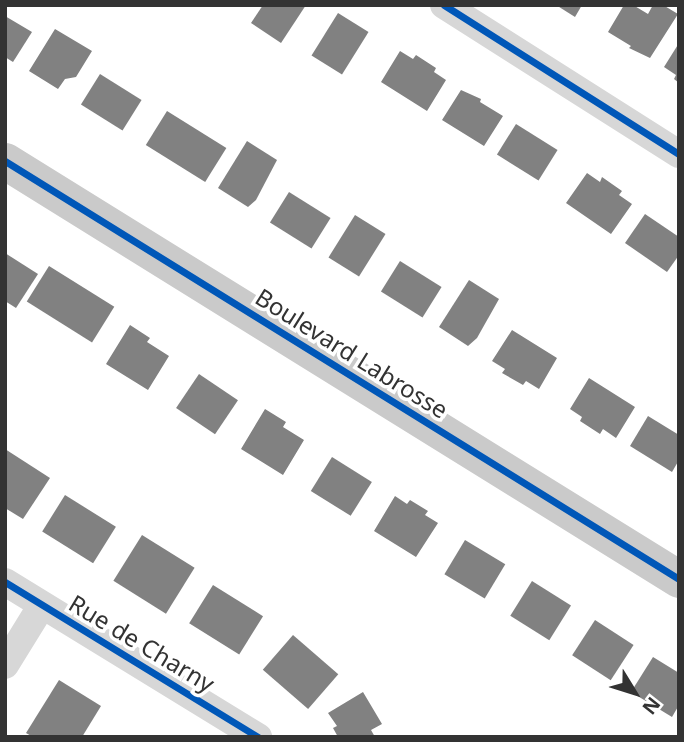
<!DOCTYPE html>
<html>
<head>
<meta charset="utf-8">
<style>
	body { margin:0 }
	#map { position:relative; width:684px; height:742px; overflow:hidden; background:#fff; font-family:"Noto Sans",sans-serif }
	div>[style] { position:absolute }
	.building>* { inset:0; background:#818181; transform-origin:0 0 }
	.minor>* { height:28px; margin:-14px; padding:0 14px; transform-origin:14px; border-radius:14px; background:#d7d7d7 }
	.major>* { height:37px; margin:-18.5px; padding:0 18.5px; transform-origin:18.5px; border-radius:18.5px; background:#cacaca }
	.cycleway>* { height:7px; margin:-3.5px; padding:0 3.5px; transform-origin:3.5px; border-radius:3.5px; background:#0057b8 }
	span { translate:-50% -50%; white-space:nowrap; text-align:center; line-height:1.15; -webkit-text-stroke:7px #fff; paint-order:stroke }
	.street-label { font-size:24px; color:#333 }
	.frame { position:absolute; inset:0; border:7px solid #333; pointer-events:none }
	.north { position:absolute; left:600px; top:658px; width:70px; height:70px; -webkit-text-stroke:5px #fff; paint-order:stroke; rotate:128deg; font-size:19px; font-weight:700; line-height:28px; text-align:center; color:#333 }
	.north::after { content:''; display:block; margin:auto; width:24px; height:32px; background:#333; clip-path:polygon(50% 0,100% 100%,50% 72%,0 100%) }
</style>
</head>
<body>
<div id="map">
	<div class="building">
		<i style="clip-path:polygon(263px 5px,306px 5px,281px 43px,251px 23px)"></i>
		<i style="clip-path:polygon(556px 5px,582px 5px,575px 17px)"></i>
		<i style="clip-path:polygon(624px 5px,633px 5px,648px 14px,653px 5px,663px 5px,678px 14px,650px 58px,629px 48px,631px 46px,608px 32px)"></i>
		<i style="left:338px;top:13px;width:36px;height:50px;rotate:32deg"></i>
		<i style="clip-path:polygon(5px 16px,32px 32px,13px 62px,5px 57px)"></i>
		<i style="clip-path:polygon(55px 29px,92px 51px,76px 77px,65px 79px,58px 89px,29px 71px)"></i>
		<i style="clip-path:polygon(679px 43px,679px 83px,674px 79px,676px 75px,664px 67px)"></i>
		<i style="clip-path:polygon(400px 51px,413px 59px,416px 55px,436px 68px,434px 72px,446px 80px,427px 111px,381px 82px)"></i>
		<i style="left:100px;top:74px;width:49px;height:36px;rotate:32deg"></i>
		<i style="clip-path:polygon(461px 90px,481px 99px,480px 102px,503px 116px,484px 146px,442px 120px)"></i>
		<i style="left:167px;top:111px;width:70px;height:40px;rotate:32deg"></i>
		<i style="left:516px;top:124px;width:49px;height:36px;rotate:32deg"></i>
		<i style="clip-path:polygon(247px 141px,277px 160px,256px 200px,248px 207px,218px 188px)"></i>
		<i style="clip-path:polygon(587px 173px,600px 182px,602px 177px,622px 191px,619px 195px,632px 204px,611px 234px,566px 203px)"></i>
		<i style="left:289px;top:192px;width:49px;height:36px;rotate:32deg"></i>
		<i style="clip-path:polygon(645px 214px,679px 237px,679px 255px,667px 272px,625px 243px)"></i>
		<i style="left:355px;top:215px;width:36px;height:50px;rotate:32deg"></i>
		<i style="clip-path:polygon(5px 253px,38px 274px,16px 308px,5px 301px)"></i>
		<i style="left:400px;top:261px;width:49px;height:36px;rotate:32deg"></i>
		<i style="left:49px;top:266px;width:77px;height:42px;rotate:32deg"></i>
		<i style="clip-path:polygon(469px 280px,499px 299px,477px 338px,468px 346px,439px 327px)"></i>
		<i style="clip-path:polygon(130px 325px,150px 338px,147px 342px,169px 356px,148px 390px,106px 364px)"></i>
		<i style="clip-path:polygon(512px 330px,557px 358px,539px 389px,526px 381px,523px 385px,502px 373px,505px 369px,492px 361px)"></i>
		<i style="left:199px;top:374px;width:47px;height:41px;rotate:34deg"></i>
		<i style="clip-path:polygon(589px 378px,635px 407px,616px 438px,603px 429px,600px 434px,580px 421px,582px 417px,570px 409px)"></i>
		<i style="clip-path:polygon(265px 409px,286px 422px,283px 427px,304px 440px,283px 475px,241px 449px)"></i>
		<i style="clip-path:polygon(648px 416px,679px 435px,679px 460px,672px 472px,630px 446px)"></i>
		<i style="clip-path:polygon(5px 449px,50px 478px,23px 519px,5px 508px)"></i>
		<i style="left:332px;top:457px;width:47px;height:40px;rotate:32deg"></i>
		<i style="left:65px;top:495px;width:60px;height:43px;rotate:32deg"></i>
		<i style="clip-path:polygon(395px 496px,407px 504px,410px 500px,428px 511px,425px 515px,438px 523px,416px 557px,374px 531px)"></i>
		<i style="left:142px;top:535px;width:62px;height:54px;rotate:32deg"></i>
		<i style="left:465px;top:540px;width:47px;height:40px;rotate:31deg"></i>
		<i style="left:532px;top:581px;width:46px;height:41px;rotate:32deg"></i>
		<i style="left:213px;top:585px;width:59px;height:45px;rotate:32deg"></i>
		<i style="left:595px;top:620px;width:46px;height:42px;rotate:33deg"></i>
		<i style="left:293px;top:635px;width:60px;height:46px;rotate:41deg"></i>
		<i style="clip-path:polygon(653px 657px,679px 673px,679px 705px,672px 717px,631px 692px)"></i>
		<i style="clip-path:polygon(59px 680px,101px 706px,82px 737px,33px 737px,26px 733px)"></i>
		<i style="clip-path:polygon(363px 692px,382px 724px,371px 730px,375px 737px,338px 737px,333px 728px,337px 726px,328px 713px)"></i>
	</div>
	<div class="minor">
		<i style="left:444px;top:5px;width:278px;rotate:32.4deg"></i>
		<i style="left:5px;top:582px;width:297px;rotate:31.5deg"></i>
		<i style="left:5px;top:665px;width:70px;rotate:-58.3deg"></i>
	</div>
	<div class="major">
		<i style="left:5px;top:161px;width:793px;rotate:31.81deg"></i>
	</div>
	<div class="cycleway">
		<i style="left:444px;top:5px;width:278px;rotate:32.4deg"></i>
		<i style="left:5px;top:161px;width:793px;rotate:31.81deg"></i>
		<i style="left:5px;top:582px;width:297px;rotate:31.5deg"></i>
	</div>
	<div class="street-label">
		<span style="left:352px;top:353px;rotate:32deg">Boulevard Labrosse</span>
		<span style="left:142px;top:643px;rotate:31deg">Rue de Charny</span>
	</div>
	<div class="frame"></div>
	<div class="north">N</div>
</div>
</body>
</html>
